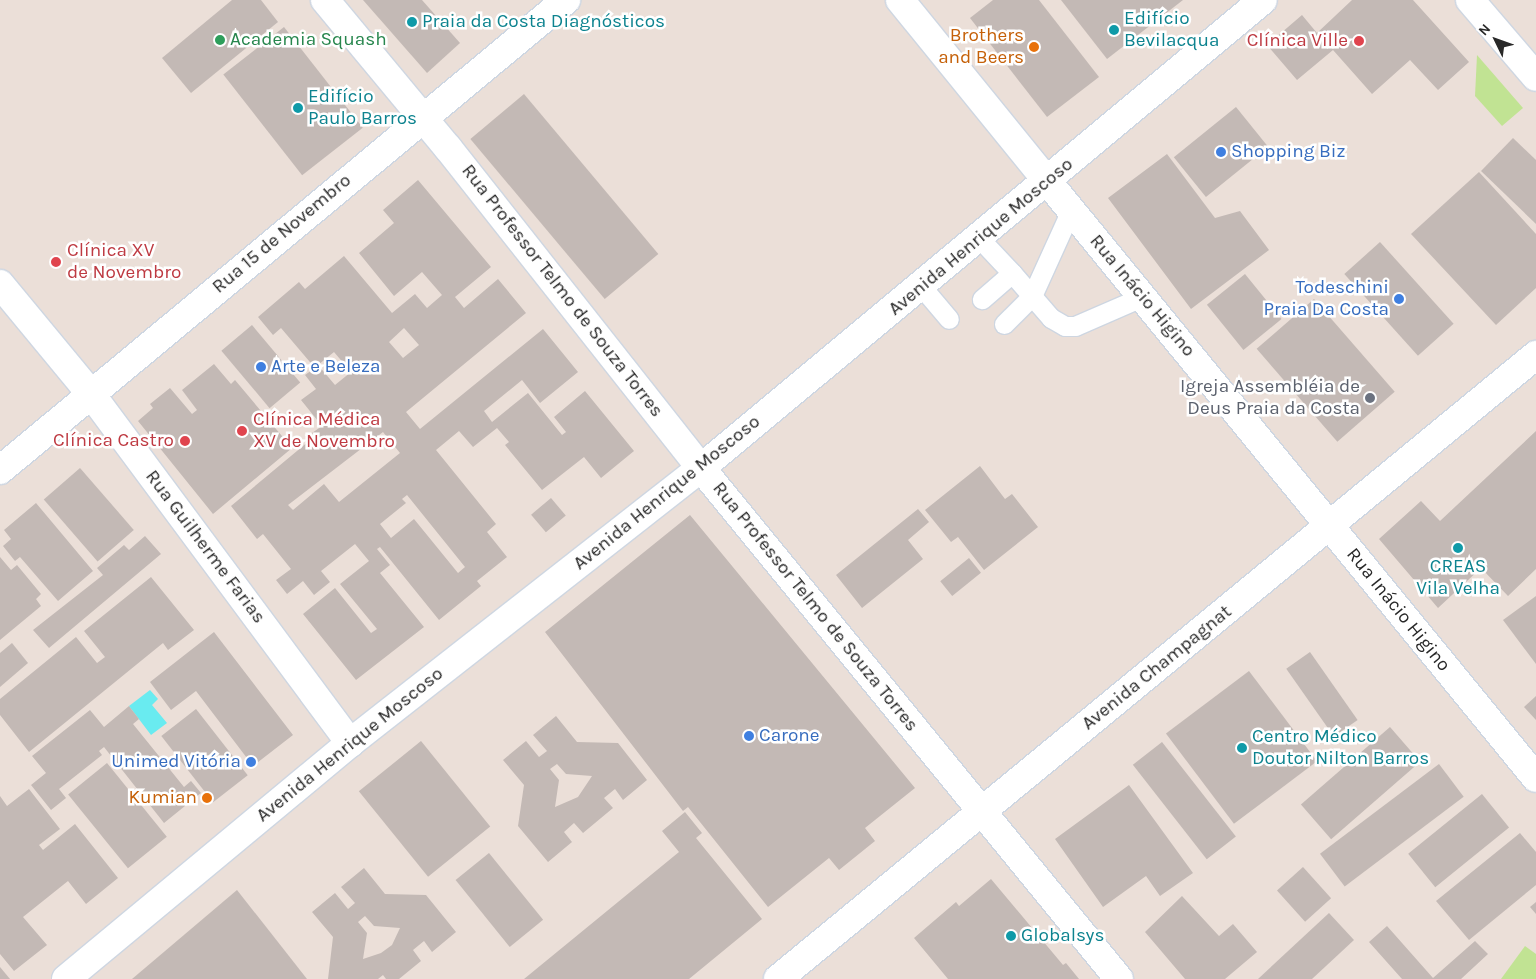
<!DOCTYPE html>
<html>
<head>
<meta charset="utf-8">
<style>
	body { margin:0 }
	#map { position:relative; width:1536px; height:979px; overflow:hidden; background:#ebdfd8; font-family:Karla,sans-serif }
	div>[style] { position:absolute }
	.green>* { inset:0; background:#c1e393 }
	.water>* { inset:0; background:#69ebf0 }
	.building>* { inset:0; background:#c3b9b5; transform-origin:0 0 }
	.roads { filter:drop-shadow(1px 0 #ced6e1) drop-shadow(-1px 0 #ced6e1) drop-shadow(0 1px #ced6e1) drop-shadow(0 -1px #ced6e1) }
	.lane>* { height:19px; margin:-9.5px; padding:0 9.5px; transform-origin:9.5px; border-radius:9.5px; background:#fff }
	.street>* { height:28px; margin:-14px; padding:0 14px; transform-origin:14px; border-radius:14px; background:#fff }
	.secondary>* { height:28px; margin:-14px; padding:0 14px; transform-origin:14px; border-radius:14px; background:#fff }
	.dots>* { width:14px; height:14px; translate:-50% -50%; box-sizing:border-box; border:2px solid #fff; border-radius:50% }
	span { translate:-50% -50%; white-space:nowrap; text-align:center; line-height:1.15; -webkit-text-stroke:5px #fff; paint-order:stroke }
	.culture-label { font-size:19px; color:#0d838f }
	.left { translate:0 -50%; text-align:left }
	.food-label { font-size:19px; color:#c56008 }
	.right { translate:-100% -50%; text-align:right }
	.leisure-label { font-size:19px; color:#27864d }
	.health-label { font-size:19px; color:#be3a42 }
	.shop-label { font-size:19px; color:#366cbe }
	.street-label { font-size:19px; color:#282828 }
	.worship-label { font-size:19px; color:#5b616d }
	.north { position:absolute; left:1471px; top:15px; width:50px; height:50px; -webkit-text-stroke:4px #fff; paint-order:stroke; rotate:312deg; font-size:14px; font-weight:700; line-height:20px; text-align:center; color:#282828 }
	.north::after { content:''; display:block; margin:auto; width:18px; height:22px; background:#282828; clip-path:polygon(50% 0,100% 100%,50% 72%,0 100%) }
</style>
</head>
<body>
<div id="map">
	<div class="green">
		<i style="clip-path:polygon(1477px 55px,1523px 108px,1502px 126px,1475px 96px)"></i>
		<i style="clip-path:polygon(1525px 946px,1536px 954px,1536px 979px,1501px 979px)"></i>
	</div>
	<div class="water">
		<i style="clip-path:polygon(150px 690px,158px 699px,152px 705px,167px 723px,151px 735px,129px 706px)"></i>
	</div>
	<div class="building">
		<i style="clip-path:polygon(232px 0,261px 0,278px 22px,191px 93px,162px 58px)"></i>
		<i style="clip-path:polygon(363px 0,422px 0,460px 43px,427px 73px)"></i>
		<i style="clip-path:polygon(993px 0,1039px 0,1099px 77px,1047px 117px,970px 18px)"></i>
		<i style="clip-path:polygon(1061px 0,1183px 0,1107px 59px)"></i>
		<i style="clip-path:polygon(1352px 0,1413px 0,1469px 62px,1438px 90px,1410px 60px,1372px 94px,1333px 50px,1297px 80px,1267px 45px,1302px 15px,1317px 33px)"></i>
		<i style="left:284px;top:27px;width:128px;height:77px;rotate:52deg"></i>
		<i style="left:524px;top:94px;width:209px;height:70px;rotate:50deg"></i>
		<i style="left:1236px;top:107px;width:51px;height:80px;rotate:51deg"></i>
		<i style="clip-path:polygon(1513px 138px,1536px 160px,1536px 224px,1481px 171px)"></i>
		<i style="clip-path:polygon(1167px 154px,1215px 218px,1240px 211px,1269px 250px,1191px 309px,1108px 198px)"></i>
		<i style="clip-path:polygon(1479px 172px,1536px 234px,1536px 288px,1496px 325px,1411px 234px)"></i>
		<i style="clip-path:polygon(evenodd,418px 180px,491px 267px,455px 297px,464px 308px,498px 279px,526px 313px,406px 412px,420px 429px,543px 329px,578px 372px,540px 403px,522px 380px,484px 411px,492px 422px,528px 393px,562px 435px,566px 432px,554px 417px,585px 391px,634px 451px,601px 478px,584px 457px,542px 490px,505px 445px,509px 442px,497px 428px,473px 447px,459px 431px,436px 450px,496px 524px,487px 532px,507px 557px,477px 581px,481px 586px,439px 620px,380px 547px,377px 549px,390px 565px,380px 573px,424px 627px,356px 680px,303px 614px,335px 588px,371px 633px,377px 629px,340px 584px,369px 561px,355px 544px,321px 571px,330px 582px,314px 595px,303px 581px,287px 594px,276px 580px,291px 569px,263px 534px,257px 539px,231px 506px,315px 436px,312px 433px,322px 426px,301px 400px,316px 389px,305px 375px,315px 368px,281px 328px,273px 335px,258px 317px,299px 282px,305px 289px,344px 256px,392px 313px,415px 294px,427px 308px,442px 295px,422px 272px,394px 296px,359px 253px,394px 223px,383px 210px,418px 180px,404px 328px,419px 345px,403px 358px,389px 342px,404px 328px,418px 180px,334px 352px,351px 372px,335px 385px,318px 365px,334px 352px,418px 180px,383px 432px,400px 453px,339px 502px,324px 484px,293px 510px,288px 505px,383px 432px,418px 180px,407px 495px,465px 567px,458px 573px,414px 519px,391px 538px,380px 524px,406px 503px,402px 499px,407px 495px)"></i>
		<i style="left:1380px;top:242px;width:110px;height:48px;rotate:48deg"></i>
		<i style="left:1245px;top:274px;width:58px;height:49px;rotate:51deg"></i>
		<i style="left:1314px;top:299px;width:123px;height:76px;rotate:49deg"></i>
		<i style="left:252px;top:325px;width:75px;height:40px;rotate:50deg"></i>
		<i style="clip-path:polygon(214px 364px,231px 384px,235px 380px,292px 448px,213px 514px,138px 421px,153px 408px,150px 404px,170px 388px,192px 414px,197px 410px,182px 390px)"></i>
		<i style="clip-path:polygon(1536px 431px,1536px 569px,1508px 596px,1481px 568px,1438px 608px,1379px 539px,1421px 501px,1440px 521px)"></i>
		<i style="clip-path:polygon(980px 466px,1005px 499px,1012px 494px,1038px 527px,984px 570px,958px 537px,951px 542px,925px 510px)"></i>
		<i style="left:80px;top:468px;width:82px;height:48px;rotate:49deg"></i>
		<i style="left:551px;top:498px;width:23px;height:26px;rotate:50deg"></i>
		<i style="clip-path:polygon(36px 503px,93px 571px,58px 601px,20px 557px,15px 561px,3px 546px,11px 539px,4px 530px)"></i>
		<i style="clip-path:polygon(918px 509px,929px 522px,908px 540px,923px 559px,862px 608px,836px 575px)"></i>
		<i style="clip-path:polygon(690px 515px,915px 788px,865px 828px,875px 841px,839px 870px,829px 858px,768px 907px,688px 807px,683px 811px,545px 632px)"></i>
		<i style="clip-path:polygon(145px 536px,161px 554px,49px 648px,33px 630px,103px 575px,97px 568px,124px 545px,129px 550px)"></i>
		<i style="clip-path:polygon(0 557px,11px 570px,17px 565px,41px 594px,36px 599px,41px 606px,0 640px)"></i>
		<i style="left:969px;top:558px;width:19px;height:37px;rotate:51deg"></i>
		<i style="clip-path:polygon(151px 577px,194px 630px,168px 650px,163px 643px,29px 752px,0 715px,0 699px,76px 637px,97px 663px,105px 657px,84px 631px)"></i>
		<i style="clip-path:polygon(1536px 596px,1536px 664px,1503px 620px)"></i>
		<i style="clip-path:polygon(214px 632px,293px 735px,253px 766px,196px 691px,171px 710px,150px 682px)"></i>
		<i style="clip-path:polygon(12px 643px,28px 663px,0 687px,0 653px)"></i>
		<i style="left:1310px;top:652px;width:83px;height:29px;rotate:55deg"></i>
		<i style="left:1249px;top:671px;width:113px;height:104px;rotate:53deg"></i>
		<i style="clip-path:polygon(1536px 696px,1536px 720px,1524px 707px)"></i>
		<i style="clip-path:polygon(129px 706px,139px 719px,133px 724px,184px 787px,191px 781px,201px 793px,164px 823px,104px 747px,99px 751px,102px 755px,59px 789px,66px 798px,51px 810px,31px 785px,46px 773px,32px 756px,90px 710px,104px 727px)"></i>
		<i style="left:196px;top:709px;width:84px;height:44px;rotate:52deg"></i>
		<i style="clip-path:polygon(evenodd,556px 716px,577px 742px,618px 743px,647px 780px,623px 800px,615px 789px,604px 798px,613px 808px,583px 833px,574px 823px,564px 832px,572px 842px,548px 862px,518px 826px,524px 785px,503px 760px,526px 741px,539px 757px,547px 751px,533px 735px,556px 716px,557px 764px,566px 774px,592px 776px,578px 797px,555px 807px,559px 780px,550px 769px,557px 764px)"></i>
		<i style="left:1390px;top:727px;width:46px;height:118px;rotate:49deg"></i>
		<i style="left:421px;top:741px;width:110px;height:80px;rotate:51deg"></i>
		<i style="left:1162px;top:742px;width:120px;height:37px;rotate:52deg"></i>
		<i style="left:107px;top:763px;width:95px;height:50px;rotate:51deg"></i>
		<i style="left:1439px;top:764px;width:41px;height:149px;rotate:53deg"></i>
		<i style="clip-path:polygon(1129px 785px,1193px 873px,1160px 896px,1146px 876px,1103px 907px,1055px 839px)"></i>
		<i style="clip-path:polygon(29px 789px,60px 829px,39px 845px,43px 850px,75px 824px,118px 878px,86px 904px,68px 881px,23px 917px,47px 945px,14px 971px,0 954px,0 796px,7px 806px)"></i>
		<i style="left:1482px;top:794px;width:43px;height:95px;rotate:51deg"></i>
		<i style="clip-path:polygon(685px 812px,702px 833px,696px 838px,762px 919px,689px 979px,524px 979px,679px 852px,662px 831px)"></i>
		<i style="clip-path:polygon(1520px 833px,1536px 852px,1536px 885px,1469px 940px,1436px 901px)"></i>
		<i style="left:489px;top:853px;width:86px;height:43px;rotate:51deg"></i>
		<i style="left:1303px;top:867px;width:42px;height:35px;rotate:48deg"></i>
		<i style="clip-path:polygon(evenodd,364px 868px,385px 894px,426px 895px,456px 932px,432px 952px,424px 941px,413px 950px,421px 961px,399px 979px,386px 979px,383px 975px,378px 979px,328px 979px,333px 937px,312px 912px,335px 893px,348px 909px,355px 903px,341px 887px,364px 868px,365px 916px,374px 926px,400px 928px,392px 945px,381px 953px,363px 959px,367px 933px,358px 922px,365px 916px)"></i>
		<i style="clip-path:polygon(991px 879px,1063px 965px,1066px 963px,1079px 979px,948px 979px,914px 938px,956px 902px,959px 906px)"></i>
		<i style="clip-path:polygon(237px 890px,307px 979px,132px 979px)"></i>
		<i style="clip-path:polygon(1182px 896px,1219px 936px,1233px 924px,1257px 952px,1225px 979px,1185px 979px,1145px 932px)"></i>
		<i style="clip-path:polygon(1536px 902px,1536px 914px,1530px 907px)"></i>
		<i style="clip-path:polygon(1329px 913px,1354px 940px,1312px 979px,1258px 979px)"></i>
		<i style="clip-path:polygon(1387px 926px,1433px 978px,1475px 941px,1488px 954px,1461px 979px,1402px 979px,1369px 942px)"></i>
		<i style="clip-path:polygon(0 967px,10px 979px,0 979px)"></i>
	</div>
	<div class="roads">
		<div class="lane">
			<i style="left:980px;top:239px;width:47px;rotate:46.7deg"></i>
			<i style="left:1012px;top:273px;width:40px;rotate:139deg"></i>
			<i style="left:1012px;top:273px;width:60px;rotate:49.1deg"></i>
			<i style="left:1051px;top:318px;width:16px;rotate:30deg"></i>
			<i style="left:1065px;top:326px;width:10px"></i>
			<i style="left:1075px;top:326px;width:75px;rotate:-23.5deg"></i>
			<i style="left:921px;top:286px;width:43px;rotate:49.7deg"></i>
			<i style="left:1004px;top:324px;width:40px;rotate:-45deg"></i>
			<i style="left:1032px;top:296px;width:94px;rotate:-65.6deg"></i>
		</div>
		<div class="street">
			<i style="left:325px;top:0;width:192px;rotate:50.3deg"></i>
			<i style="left:448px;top:148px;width:408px;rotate:51.7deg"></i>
			<i style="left:900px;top:0;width:235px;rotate:50.9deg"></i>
			<i style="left:1470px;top:0;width:101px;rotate:49.4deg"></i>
			<i style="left:0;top:284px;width:143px;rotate:50.4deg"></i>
			<i style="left:91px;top:394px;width:435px;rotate:53.4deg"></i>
		</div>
		<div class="secondary">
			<i style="left:1048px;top:182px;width:770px;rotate:50.69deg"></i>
			<i style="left:701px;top:468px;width:660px;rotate:50.72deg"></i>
			<i style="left:0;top:470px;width:736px;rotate:-39.71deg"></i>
			<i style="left:66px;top:979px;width:369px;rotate:-39.7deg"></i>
			<i style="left:350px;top:743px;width:446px;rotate:-38.1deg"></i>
			<i style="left:701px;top:468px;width:731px;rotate:-39.79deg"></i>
			<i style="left:778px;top:979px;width:982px;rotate:-39.46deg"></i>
		</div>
	</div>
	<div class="dots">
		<i style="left:412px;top:22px;background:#0f9aa8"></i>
		<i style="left:1114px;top:30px;background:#0f9aa8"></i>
		<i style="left:220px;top:40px;background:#2e9e5b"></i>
		<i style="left:1359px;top:41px;background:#e0444e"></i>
		<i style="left:1034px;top:47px;background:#e8710a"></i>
		<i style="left:298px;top:108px;background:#0f9aa8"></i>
		<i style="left:1221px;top:152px;background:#3f7fe0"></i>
		<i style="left:56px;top:262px;background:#e0444e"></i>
		<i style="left:1399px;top:299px;background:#3f7fe0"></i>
		<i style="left:261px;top:367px;background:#3f7fe0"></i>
		<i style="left:1370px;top:398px;background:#6b7280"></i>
		<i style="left:242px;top:431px;background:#e0444e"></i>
		<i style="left:185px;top:441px;background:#e0444e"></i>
		<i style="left:1458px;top:548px;background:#0f9aa8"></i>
		<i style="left:749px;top:736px;background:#3f7fe0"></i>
		<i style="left:1242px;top:748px;background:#0f9aa8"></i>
		<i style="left:251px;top:762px;background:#3f7fe0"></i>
		<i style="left:207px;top:798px;background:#e8710a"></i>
		<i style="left:1011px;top:936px;background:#0f9aa8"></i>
	</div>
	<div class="culture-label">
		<span class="left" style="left:1124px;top:30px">Edifício<br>Bevilacqua</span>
		<span class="left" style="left:422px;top:22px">Praia da Costa Diagnósticos</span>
		<span class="left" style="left:308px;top:108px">Edifício<br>Paulo Barros</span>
		<span style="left:1458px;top:578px">CREAS<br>Vila Velha</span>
		<span class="left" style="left:1252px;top:748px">Centro Médico<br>Doutor Nilton Barros</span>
		<span class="left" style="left:1021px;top:936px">Globalsys</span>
	</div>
	<div class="food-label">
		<span class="right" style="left:1024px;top:47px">Brothers<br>and Beers</span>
		<span class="right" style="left:197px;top:798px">Kumian</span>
	</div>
	<div class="leisure-label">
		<span class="left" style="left:230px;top:40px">Academia Squash</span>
	</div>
	<div class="health-label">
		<span class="right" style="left:1348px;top:41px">Clínica Ville</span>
		<span class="left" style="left:67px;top:262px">Clínica XV<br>de Novembro</span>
		<span class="left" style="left:253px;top:431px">Clínica Médica<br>XV de Novembro</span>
		<span class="right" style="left:174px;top:441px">Clínica Castro</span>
	</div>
	<div class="shop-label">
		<span class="left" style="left:1231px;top:152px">Shopping Biz</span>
		<span class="right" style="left:1389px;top:299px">Todeschini<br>Praia Da Costa</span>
		<span class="left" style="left:271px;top:367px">Arte e Beleza</span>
		<span class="left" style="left:759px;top:736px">Carone</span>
		<span class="right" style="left:241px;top:762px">Unimed Vitória</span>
	</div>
	<div class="street-label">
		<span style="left:282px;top:234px;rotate:-40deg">Rua 15 de Novembro</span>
		<span style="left:981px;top:237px;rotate:-40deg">Avenida Henrique Moscoso</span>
		<span style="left:562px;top:291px;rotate:52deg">Rua Professor Telmo de Souza Torres</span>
		<span style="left:1142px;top:296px;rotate:50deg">Rua Inácio Higino</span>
		<span style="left:667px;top:493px;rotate:-39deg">Avenida Henrique Moscoso</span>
		<span style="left:205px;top:547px;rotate:53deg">Rua Guilherme Farias</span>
		<span style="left:815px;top:607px;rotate:51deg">Rua Professor Telmo de Souza Torres</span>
		<span style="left:1398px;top:610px;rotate:51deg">Rua Inácio Higino</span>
		<span style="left:1157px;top:668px;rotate:-39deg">Avenida Champagnat</span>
		<span style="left:350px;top:745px;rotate:-39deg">Avenida Henrique Moscoso</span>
	</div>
	<div class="worship-label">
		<span class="right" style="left:1360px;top:398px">Igreja Assembléia de<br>Deus Praia da Costa</span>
	</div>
	<div class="north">N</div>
</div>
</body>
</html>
